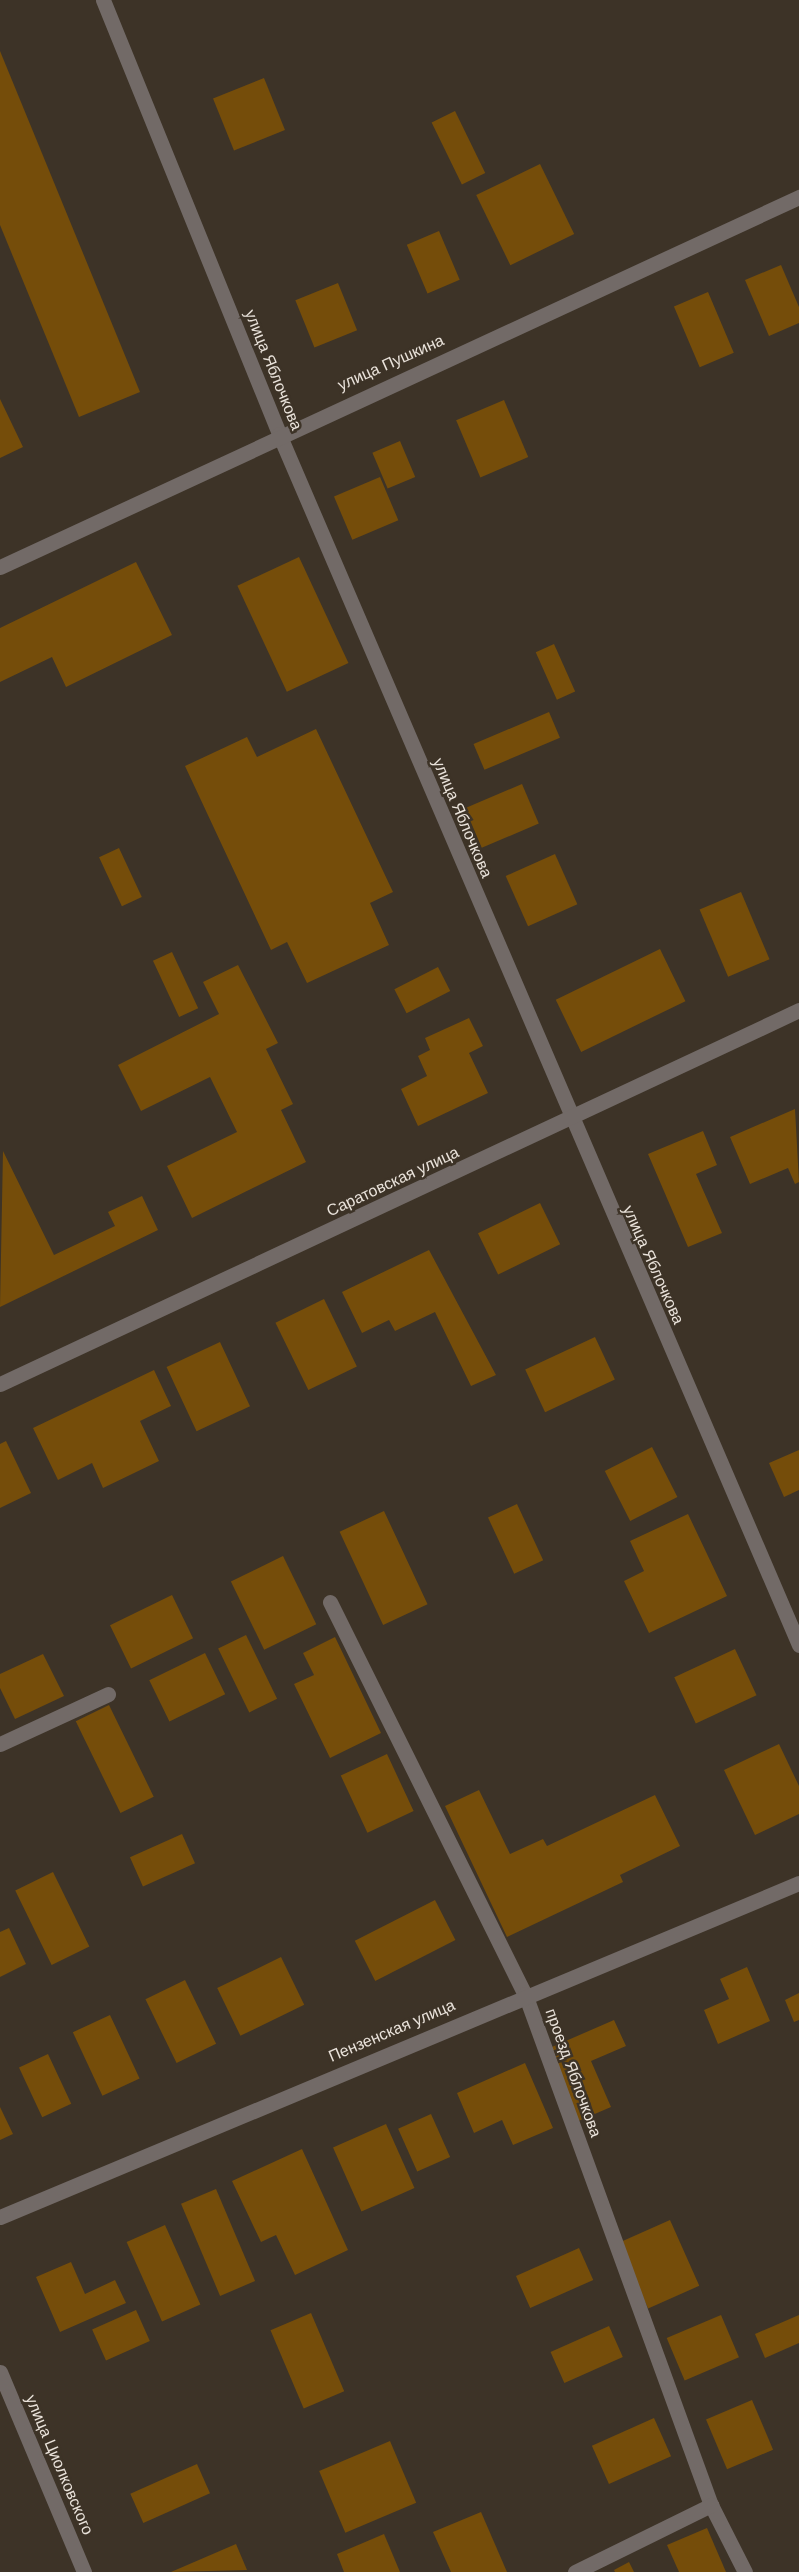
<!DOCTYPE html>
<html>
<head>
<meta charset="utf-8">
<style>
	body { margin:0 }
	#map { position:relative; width:799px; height:2572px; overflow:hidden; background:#3d3327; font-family:Helvetica,sans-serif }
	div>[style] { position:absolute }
	.building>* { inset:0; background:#754d0a; transform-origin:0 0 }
	.lane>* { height:15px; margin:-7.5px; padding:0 7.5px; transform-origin:7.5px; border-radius:7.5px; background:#726a67 }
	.street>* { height:15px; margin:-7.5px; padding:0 7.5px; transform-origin:7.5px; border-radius:7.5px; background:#726a67 }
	span { translate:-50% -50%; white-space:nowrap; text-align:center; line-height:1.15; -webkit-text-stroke:5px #3d3327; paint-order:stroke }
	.street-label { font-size:16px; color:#eae3db }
</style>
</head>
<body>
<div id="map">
	<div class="building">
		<i style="clip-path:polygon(0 51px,140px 392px,79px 417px,0 225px)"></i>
		<i style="left:264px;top:78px;width:56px;height:55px;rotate:68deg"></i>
		<i style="left:455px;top:111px;width:69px;height:26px;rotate:64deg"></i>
		<i style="left:540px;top:164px;width:78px;height:71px;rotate:64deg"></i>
		<i style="left:439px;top:231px;width:53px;height:35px;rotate:67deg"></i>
		<i style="clip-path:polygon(781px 265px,799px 307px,799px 323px,769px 336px,745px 280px)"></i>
		<i style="left:338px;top:283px;width:51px;height:46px;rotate:68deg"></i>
		<i style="left:708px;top:292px;width:66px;height:37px;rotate:67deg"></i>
		<i style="clip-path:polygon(0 399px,23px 447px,0 458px)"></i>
		<i style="left:504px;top:400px;width:62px;height:52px;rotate:67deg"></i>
		<i style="left:400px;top:441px;width:39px;height:30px;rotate:67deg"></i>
		<i style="left:380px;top:477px;width:47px;height:50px;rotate:67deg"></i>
		<i style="left:299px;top:557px;width:117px;height:68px;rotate:65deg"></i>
		<i style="clip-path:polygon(136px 562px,172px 635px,66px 687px,52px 657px,0 682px,0 628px)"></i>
		<i style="left:554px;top:644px;width:52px;height:20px;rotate:66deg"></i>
		<i style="left:549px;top:712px;width:28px;height:82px;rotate:67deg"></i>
		<i style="clip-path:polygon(316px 729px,393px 892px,370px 903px,389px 945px,307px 983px,287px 942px,271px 950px,185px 766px,247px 737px,257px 757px)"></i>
		<i style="left:522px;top:784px;width:43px;height:62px;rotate:67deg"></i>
		<i style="left:119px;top:848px;width:54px;height:22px;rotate:65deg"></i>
		<i style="left:555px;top:854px;width:55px;height:54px;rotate:66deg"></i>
		<i style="left:741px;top:892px;width:73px;height:45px;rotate:67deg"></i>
		<i style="left:660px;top:949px;width:58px;height:116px;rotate:64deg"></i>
		<i style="left:172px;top:952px;width:62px;height:21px;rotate:65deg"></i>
		<i style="clip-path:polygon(238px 965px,278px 1043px,266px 1049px,293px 1104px,281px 1110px,306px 1162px,192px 1218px,167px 1166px,237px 1132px,210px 1077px,141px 1111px,118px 1065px,219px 1014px,203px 982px)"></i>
		<i style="left:438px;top:967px;width:27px;height:49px;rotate:63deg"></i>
		<i style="clip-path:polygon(469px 1018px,483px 1046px,469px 1053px,488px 1093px,418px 1126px,401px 1089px,427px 1076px,418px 1056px,430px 1050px,425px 1038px)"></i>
		<i style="clip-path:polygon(795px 1109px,799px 1182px,795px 1184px,788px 1168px,750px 1184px,730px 1137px)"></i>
		<i style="clip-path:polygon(703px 1131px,717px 1165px,696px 1174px,722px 1233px,688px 1247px,648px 1154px)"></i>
		<i style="clip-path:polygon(3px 1151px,54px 1255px,115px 1226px,108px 1212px,142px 1196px,158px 1230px,0 1307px)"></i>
		<i style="left:540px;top:1203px;width:46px;height:69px;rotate:64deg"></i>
		<i style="clip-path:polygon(429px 1250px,496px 1375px,471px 1386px,435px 1312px,395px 1331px,389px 1320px,362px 1333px,342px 1292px)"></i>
		<i style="left:324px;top:1299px;width:75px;height:54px;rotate:64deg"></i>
		<i style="left:595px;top:1337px;width:47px;height:77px;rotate:65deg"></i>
		<i style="left:220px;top:1342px;width:71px;height:59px;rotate:65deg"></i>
		<i style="clip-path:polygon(154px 1370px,171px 1406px,140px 1421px,159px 1461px,103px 1488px,92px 1463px,58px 1480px,33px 1428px)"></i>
		<i style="clip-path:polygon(6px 1441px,31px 1493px,0 1508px,0 1444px)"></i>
		<i style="left:652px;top:1447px;width:56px;height:53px;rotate:63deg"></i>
		<i style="clip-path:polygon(799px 1450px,799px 1490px,784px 1497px,769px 1463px)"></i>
		<i style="left:517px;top:1504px;width:62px;height:32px;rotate:65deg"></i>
		<i style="left:384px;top:1511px;width:103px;height:49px;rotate:65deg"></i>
		<i style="clip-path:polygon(688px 1514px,727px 1596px,649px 1633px,624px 1581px,644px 1571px,630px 1541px)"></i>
		<i style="left:283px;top:1556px;width:76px;height:58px;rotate:64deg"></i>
		<i style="left:172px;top:1595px;width:48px;height:69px;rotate:64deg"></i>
		<i style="left:246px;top:1635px;width:71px;height:31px;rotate:64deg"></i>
		<i style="clip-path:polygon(335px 1637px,381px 1733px,330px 1758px,294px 1684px,314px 1675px,303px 1653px)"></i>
		<i style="left:735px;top:1649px;width:51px;height:67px;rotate:65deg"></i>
		<i style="left:205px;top:1653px;width:46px;height:62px;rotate:64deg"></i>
		<i style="clip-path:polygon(43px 1654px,64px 1696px,15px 1719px,0 1688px,0 1674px)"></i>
		<i style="left:109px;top:1705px;width:102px;height:37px;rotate:64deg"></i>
		<i style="clip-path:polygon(779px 1744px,799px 1786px,799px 1814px,755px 1835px,724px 1770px)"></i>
		<i style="left:387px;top:1754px;width:63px;height:51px;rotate:65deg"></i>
		<i style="clip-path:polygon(479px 1790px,510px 1854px,543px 1839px,547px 1846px,655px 1795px,680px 1846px,620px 1875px,623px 1882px,507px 1937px,445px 1806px)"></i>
		<i style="left:182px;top:1834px;width:32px;height:57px;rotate:66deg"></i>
		<i style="left:53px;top:1872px;width:83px;height:42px;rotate:64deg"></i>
		<i style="left:435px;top:1900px;width:45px;height:90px;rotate:63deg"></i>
		<i style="clip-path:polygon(9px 1928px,26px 1964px,0 1977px,0 1932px)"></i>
		<i style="left:281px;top:1957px;width:53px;height:71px;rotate:64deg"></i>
		<i style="clip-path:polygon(747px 1967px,770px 2021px,718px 2044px,704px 2010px,729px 1999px,720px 1979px)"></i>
		<i style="left:185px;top:1980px;width:71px;height:44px;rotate:64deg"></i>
		<i style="clip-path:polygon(799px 1993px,799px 2020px,794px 2022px,785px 2000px)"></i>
		<i style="left:110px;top:2015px;width:70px;height:41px;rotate:65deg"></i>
		<i style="clip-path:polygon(614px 2020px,626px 2046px,591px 2061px,611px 2107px,576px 2122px,545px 2050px)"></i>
		<i style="left:48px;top:2054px;width:55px;height:32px;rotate:65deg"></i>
		<i style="clip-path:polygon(525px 2063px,553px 2128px,513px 2145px,502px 2120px,474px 2133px,457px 2093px)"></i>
		<i style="clip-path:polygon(0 2107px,13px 2134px,0 2140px)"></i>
		<i style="left:431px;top:2114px;width:47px;height:36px;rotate:66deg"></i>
		<i style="left:386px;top:2124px;width:70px;height:58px;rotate:66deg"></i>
		<i style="clip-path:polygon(302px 2149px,348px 2250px,295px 2275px,276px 2235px,261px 2242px,232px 2181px)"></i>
		<i style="left:216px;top:2189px;width:100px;height:38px;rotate:67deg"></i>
		<i style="left:670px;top:2220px;width:72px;height:56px;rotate:66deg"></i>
		<i style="left:165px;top:2225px;width:87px;height:42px;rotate:66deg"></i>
		<i style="left:579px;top:2248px;width:35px;height:69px;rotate:66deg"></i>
		<i style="clip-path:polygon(71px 2262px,85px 2294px,115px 2280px,126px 2303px,60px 2332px,36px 2277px)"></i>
		<i style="left:136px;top:2310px;width:34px;height:48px;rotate:66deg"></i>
		<i style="left:311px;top:2313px;width:85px;height:44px;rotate:67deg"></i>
		<i style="left:721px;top:2315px;width:46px;height:59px;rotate:67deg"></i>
		<i style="clip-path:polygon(799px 2315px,799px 2343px,765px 2358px,755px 2334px)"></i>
		<i style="left:609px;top:2326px;width:34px;height:64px;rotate:66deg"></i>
		<i style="left:752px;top:2400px;width:54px;height:50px;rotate:67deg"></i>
		<i style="left:654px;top:2418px;width:42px;height:68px;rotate:66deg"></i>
		<i style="left:390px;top:2441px;width:67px;height:77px;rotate:67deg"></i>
		<i style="left:197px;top:2464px;width:32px;height:73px;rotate:66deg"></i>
		<i style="clip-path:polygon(481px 2512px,507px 2572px,451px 2572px,433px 2532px)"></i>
		<i style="clip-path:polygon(707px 2528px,726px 2572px,679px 2572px,667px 2545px)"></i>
		<i style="clip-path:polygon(384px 2534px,400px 2572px,344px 2572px,337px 2554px)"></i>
		<i style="clip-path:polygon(236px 2544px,247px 2570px,171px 2572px)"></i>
		<i style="clip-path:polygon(629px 2562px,634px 2572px,615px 2572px,614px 2570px)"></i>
	</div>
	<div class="lane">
		<i style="left:330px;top:1602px;width:438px;rotate:63.6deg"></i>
		<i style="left:525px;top:1994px;width:544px;rotate:70deg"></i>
		<i style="left:711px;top:2505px;width:75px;rotate:63.1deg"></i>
		<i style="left:0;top:1744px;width:119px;rotate:-24.8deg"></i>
		<i style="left:575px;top:2572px;width:152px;rotate:-26.2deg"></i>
	</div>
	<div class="street">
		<i style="left:103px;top:0;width:468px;rotate:67.9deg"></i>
		<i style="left:279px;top:434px;width:1318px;rotate:66.76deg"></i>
		<i style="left:0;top:567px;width:881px;rotate:-24.85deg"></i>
		<i style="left:0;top:1384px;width:882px;rotate:-25.08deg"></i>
		<i style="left:0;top:2217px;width:866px;rotate:-22.69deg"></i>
		<i style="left:0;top:2372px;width:217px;rotate:67.2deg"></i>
	</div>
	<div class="street-label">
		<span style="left:391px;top:363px;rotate:-24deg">улица Пушкина</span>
		<span style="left:273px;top:370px;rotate:68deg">улица Яблочкова</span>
		<span style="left:462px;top:818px;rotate:67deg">улица Яблочкова</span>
		<span style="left:393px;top:1182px;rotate:-25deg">Саратовская улица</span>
		<span style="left:653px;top:1265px;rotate:66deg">улица Яблочкова</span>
		<span style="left:392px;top:2031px;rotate:-23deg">Пензенская улица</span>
		<span style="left:573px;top:2073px;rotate:70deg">проезд Яблочкова</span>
		<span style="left:59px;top:2465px;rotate:67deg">улица Циолковского</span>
	</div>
</div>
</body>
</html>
